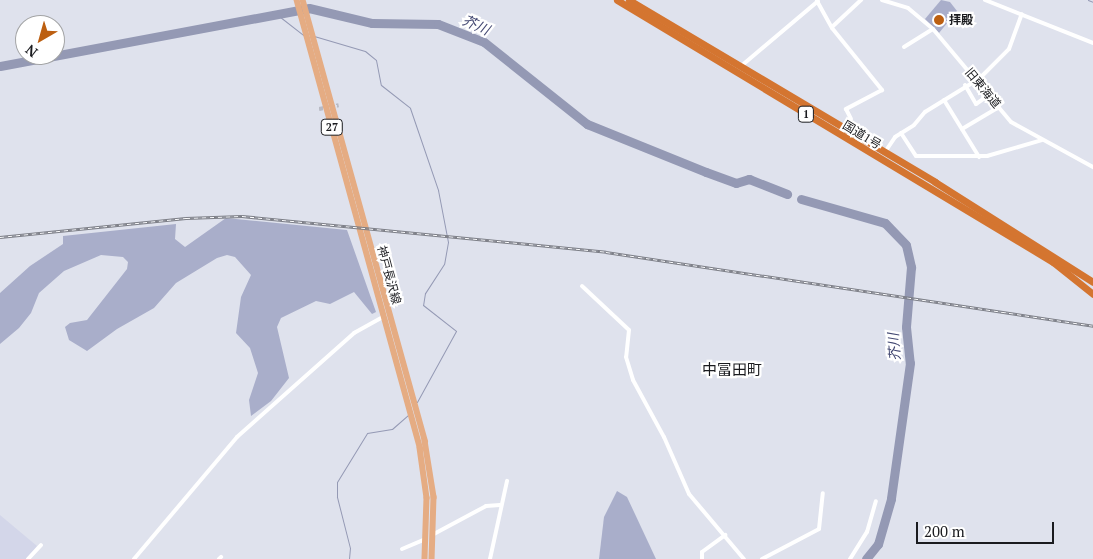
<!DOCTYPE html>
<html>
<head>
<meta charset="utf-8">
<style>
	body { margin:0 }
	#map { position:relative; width:1093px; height:559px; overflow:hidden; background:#dfe2ed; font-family:"PT Serif","Noto Sans JP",serif }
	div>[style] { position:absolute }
	.built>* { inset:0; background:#d3d6e9 }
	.forest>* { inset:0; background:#a9aeca }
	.stream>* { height:1px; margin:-0.5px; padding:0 0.5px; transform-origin:0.5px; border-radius:0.5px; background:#9499b4 }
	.river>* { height:9px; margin:-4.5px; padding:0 4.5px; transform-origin:4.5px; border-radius:4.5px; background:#9499b4 }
	.street-tunnel>* { height:4px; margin-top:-2px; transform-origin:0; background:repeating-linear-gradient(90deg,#b8bac4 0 4px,transparent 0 6px) }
	.street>* { height:4px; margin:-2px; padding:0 2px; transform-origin:2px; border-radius:2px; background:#fff }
	.primary>* { height:5.5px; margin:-2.75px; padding:0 2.75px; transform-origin:2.75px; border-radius:2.75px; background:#e5ac83 }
	.highway>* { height:7px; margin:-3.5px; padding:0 3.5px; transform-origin:3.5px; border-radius:3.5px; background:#d47530 }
	.rail>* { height:3px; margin-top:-1.5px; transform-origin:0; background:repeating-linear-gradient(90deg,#fff 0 4px,#7c7e86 0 8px); box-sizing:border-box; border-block:1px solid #7c7e86 }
	.dots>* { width:14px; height:14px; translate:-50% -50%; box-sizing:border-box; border:2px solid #fff; border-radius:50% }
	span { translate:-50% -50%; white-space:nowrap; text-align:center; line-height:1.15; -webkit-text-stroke:4.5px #fff; paint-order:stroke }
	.shield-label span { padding:1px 4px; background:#fff; border:1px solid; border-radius:4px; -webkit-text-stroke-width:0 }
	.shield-label { font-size:11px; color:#1a1b1f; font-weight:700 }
	.poi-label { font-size:12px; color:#1a1b1f; font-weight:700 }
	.left { translate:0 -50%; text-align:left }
	.street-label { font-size:12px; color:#1a1b1f }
	.water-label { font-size:14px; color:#434872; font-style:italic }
	.quarter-label { font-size:15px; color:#1a1b1f }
	.north { position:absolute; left:15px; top:15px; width:50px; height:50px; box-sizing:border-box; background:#fff; border:1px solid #a3a4a5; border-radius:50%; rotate:218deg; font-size:14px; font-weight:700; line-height:20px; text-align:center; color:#1a1b1f }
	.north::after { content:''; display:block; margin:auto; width:18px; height:22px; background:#bc5f11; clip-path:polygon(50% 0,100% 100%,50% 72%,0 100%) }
	.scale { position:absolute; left:916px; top:522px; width:138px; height:22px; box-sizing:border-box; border:2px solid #1a1b1f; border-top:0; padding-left:6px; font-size:15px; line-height:18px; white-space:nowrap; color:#1a1b1f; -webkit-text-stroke:4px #fff; paint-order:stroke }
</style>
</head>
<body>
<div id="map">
	<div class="built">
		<i style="clip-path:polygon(0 515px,37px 546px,26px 559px,0 559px)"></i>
	</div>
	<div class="forest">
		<i style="clip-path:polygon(941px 0,950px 2px,957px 11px,939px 33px,925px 19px)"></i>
		<i style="clip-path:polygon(226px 218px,347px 230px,376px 312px,372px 314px,354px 292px,330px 304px,316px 301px,281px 318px,277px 327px,289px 378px,271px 401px,251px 416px,249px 400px,258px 373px,250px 348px,236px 333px,241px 297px,251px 275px,235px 257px,227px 255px,217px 258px,176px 283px,154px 308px,117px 329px,87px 351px,69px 340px,65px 327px,70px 323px,87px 320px,127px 269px,128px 262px,123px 257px,101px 255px,64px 271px,39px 293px,31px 313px,19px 328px,0 344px,0 293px,30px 266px,63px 244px,63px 236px,176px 224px,175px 239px,185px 247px)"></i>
		<i style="clip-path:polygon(617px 491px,627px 497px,656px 559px,599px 559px,604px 517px)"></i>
	</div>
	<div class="stream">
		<i style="left:1088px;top:0;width:5px;rotate:22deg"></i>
		<i style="left:275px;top:13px;width:36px;rotate:38deg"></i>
		<i style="left:314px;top:36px;width:53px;rotate:16.4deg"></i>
		<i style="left:365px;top:51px;width:14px;rotate:39deg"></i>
		<i style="left:376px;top:60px;width:25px;rotate:79deg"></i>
		<i style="left:381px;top:85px;width:37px;rotate:38deg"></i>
		<i style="left:410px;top:108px;width:87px;rotate:71.1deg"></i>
		<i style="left:438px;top:190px;width:53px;rotate:79.1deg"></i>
		<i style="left:448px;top:242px;width:22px;rotate:100deg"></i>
		<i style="left:444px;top:264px;width:35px;rotate:123deg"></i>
		<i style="left:425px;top:293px;width:12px;rotate:99deg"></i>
		<i style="left:423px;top:305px;width:42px;rotate:38.2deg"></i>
		<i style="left:456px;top:331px;width:81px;rotate:118.8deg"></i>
		<i style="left:349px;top:559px;width:11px;rotate:-85deg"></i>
		<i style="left:350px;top:548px;width:53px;rotate:-104.3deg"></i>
		<i style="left:337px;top:497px;width:15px;rotate:-90deg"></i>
		<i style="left:337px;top:482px;width:57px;rotate:-58.5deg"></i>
		<i style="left:367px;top:433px;width:25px;rotate:-9deg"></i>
		<i style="left:392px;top:429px;width:21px;rotate:-41deg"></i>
	</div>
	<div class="river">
		<i style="left:0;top:66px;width:314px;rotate:-10.6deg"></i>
		<i style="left:309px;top:8px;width:65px;rotate:13.4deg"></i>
		<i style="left:372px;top:23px;width:66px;rotate:0.9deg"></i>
		<i style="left:438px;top:24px;width:49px;rotate:21.4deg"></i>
		<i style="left:484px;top:42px;width:132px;rotate:38.5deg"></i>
		<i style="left:587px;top:124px;width:128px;rotate:22deg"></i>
		<i style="left:706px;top:172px;width:32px;rotate:20deg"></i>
		<i style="left:736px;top:183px;width:14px;rotate:-17deg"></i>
		<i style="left:749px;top:179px;width:41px;rotate:21.5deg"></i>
		<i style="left:801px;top:199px;width:87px;rotate:15.9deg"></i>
		<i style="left:885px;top:223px;width:30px;rotate:46deg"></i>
		<i style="left:906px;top:245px;width:23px;rotate:77deg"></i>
		<i style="left:911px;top:267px;width:60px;rotate:94.8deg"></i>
		<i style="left:906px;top:327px;width:36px;rotate:84deg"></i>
		<i style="left:910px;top:363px;width:137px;rotate:98deg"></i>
		<i style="left:891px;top:499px;width:47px;rotate:106.1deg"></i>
		<i style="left:878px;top:544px;width:19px;rotate:129deg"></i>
	</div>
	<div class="street-tunnel">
		<i style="left:319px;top:109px;width:20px;rotate:-11deg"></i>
	</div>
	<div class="street">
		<i style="left:882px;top:0;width:27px;rotate:17deg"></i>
		<i style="left:908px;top:8px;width:33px;rotate:40deg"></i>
		<i style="left:933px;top:29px;width:121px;rotate:50deg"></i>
		<i style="left:1011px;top:122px;width:94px;rotate:28.8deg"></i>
		<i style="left:985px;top:0;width:116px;rotate:21.7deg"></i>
		<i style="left:817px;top:1px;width:31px;rotate:61deg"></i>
		<i style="left:832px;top:28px;width:80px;rotate:51.1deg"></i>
		<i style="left:882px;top:90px;width:41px;rotate:152.2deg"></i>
		<i style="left:846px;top:109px;width:11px;rotate:63deg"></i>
		<i style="left:832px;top:27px;width:40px;rotate:-43deg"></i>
		<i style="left:904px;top:47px;width:34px;rotate:-32deg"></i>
		<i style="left:740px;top:67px;width:102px;rotate:-40.2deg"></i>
		<i style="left:977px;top:81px;width:45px;rotate:-45deg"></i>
		<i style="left:1009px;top:49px;width:37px;rotate:-70deg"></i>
		<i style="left:965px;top:85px;width:22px;rotate:60deg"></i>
		<i style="left:976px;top:104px;width:16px;rotate:-35deg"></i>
		<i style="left:944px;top:100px;width:67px;rotate:58.4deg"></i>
		<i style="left:962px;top:129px;width:43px;rotate:-30.7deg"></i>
		<i style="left:901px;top:133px;width:27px;rotate:57deg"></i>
		<i style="left:916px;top:156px;width:71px"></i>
		<i style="left:987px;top:156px;width:57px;rotate:-16.2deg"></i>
		<i style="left:885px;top:152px;width:18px;rotate:-56deg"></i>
		<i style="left:895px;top:137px;width:22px;rotate:-32deg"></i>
		<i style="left:914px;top:125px;width:17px;rotate:-50deg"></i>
		<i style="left:925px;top:112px;width:61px;rotate:-31.6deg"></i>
		<i style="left:582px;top:286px;width:64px;rotate:43.1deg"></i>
		<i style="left:629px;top:330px;width:27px;rotate:96deg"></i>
		<i style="left:626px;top:357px;width:24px;rotate:73deg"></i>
		<i style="left:633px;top:380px;width:65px;rotate:61.5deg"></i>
		<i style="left:664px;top:437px;width:62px;rotate:66.3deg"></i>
		<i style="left:689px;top:494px;width:85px;rotate:49.8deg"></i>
		<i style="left:432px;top:535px;width:61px;rotate:-28.2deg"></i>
		<i style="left:486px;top:506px;width:14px;rotate:-4deg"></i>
		<i style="left:402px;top:549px;width:26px;rotate:-23deg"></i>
		<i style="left:28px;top:559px;width:19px;rotate:-47deg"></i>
		<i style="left:134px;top:559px;width:160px;rotate:-49.8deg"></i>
		<i style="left:237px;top:437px;width:157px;rotate:-41.6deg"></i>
		<i style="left:354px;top:333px;width:35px;rotate:-29deg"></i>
		<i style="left:219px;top:559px;width:3px;rotate:-45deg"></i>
		<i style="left:490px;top:559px;width:80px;rotate:-77.7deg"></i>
		<i style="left:702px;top:559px;width:7px;rotate:-90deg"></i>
		<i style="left:702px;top:552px;width:29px;rotate:-36deg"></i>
		<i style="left:762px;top:559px;width:64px;rotate:-27.8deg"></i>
		<i style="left:819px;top:529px;width:36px;rotate:-84deg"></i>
		<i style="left:850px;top:559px;width:32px;rotate:-58deg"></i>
		<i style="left:867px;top:532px;width:32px;rotate:-74deg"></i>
	</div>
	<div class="primary">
		<i style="left:297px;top:0;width:465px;rotate:74.6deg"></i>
		<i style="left:420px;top:448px;width:50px;rotate:82deg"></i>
		<i style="left:427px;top:498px;width:61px;rotate:91.9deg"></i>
		<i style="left:303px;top:0;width:458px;rotate:74.5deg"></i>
		<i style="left:425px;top:441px;width:57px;rotate:80.9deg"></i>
		<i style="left:434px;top:497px;width:62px;rotate:91.8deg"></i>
	</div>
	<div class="highway">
		<i style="left:617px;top:0;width:509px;rotate:31deg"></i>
		<i style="left:1053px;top:262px;width:51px;rotate:38.7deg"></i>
		<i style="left:629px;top:0;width:356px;rotate:30.7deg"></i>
		<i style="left:935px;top:182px;width:187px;rotate:32.3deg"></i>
	</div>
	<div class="rail">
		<i style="left:0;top:237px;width:187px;rotate:-5.8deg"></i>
		<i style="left:186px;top:218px;width:56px;rotate:-2deg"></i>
		<i style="left:242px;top:216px;width:366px;rotate:5.6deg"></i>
		<i style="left:606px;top:252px;width:493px;rotate:8.6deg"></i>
	</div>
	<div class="dots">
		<i style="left:939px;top:20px;background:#bc5f11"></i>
	</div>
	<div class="shield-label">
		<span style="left:806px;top:114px">1</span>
		<span style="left:332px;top:127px">27</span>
	</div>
	<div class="poi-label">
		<span class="left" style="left:949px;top:20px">拝殿</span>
	</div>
	<div class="street-label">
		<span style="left:983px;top:88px;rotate:50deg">旧東海道</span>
		<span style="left:862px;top:135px;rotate:31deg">国道1号</span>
		<span style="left:389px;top:275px;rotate:75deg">神戸長沢線</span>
	</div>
	<div class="water-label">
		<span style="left:476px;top:25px;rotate:24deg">芥川</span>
		<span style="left:894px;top:347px;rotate:-94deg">芥川</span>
	</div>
	<div class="quarter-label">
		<span style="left:732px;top:370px">中冨田町</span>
	</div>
	<div class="north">N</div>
	<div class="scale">200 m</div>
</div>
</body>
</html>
